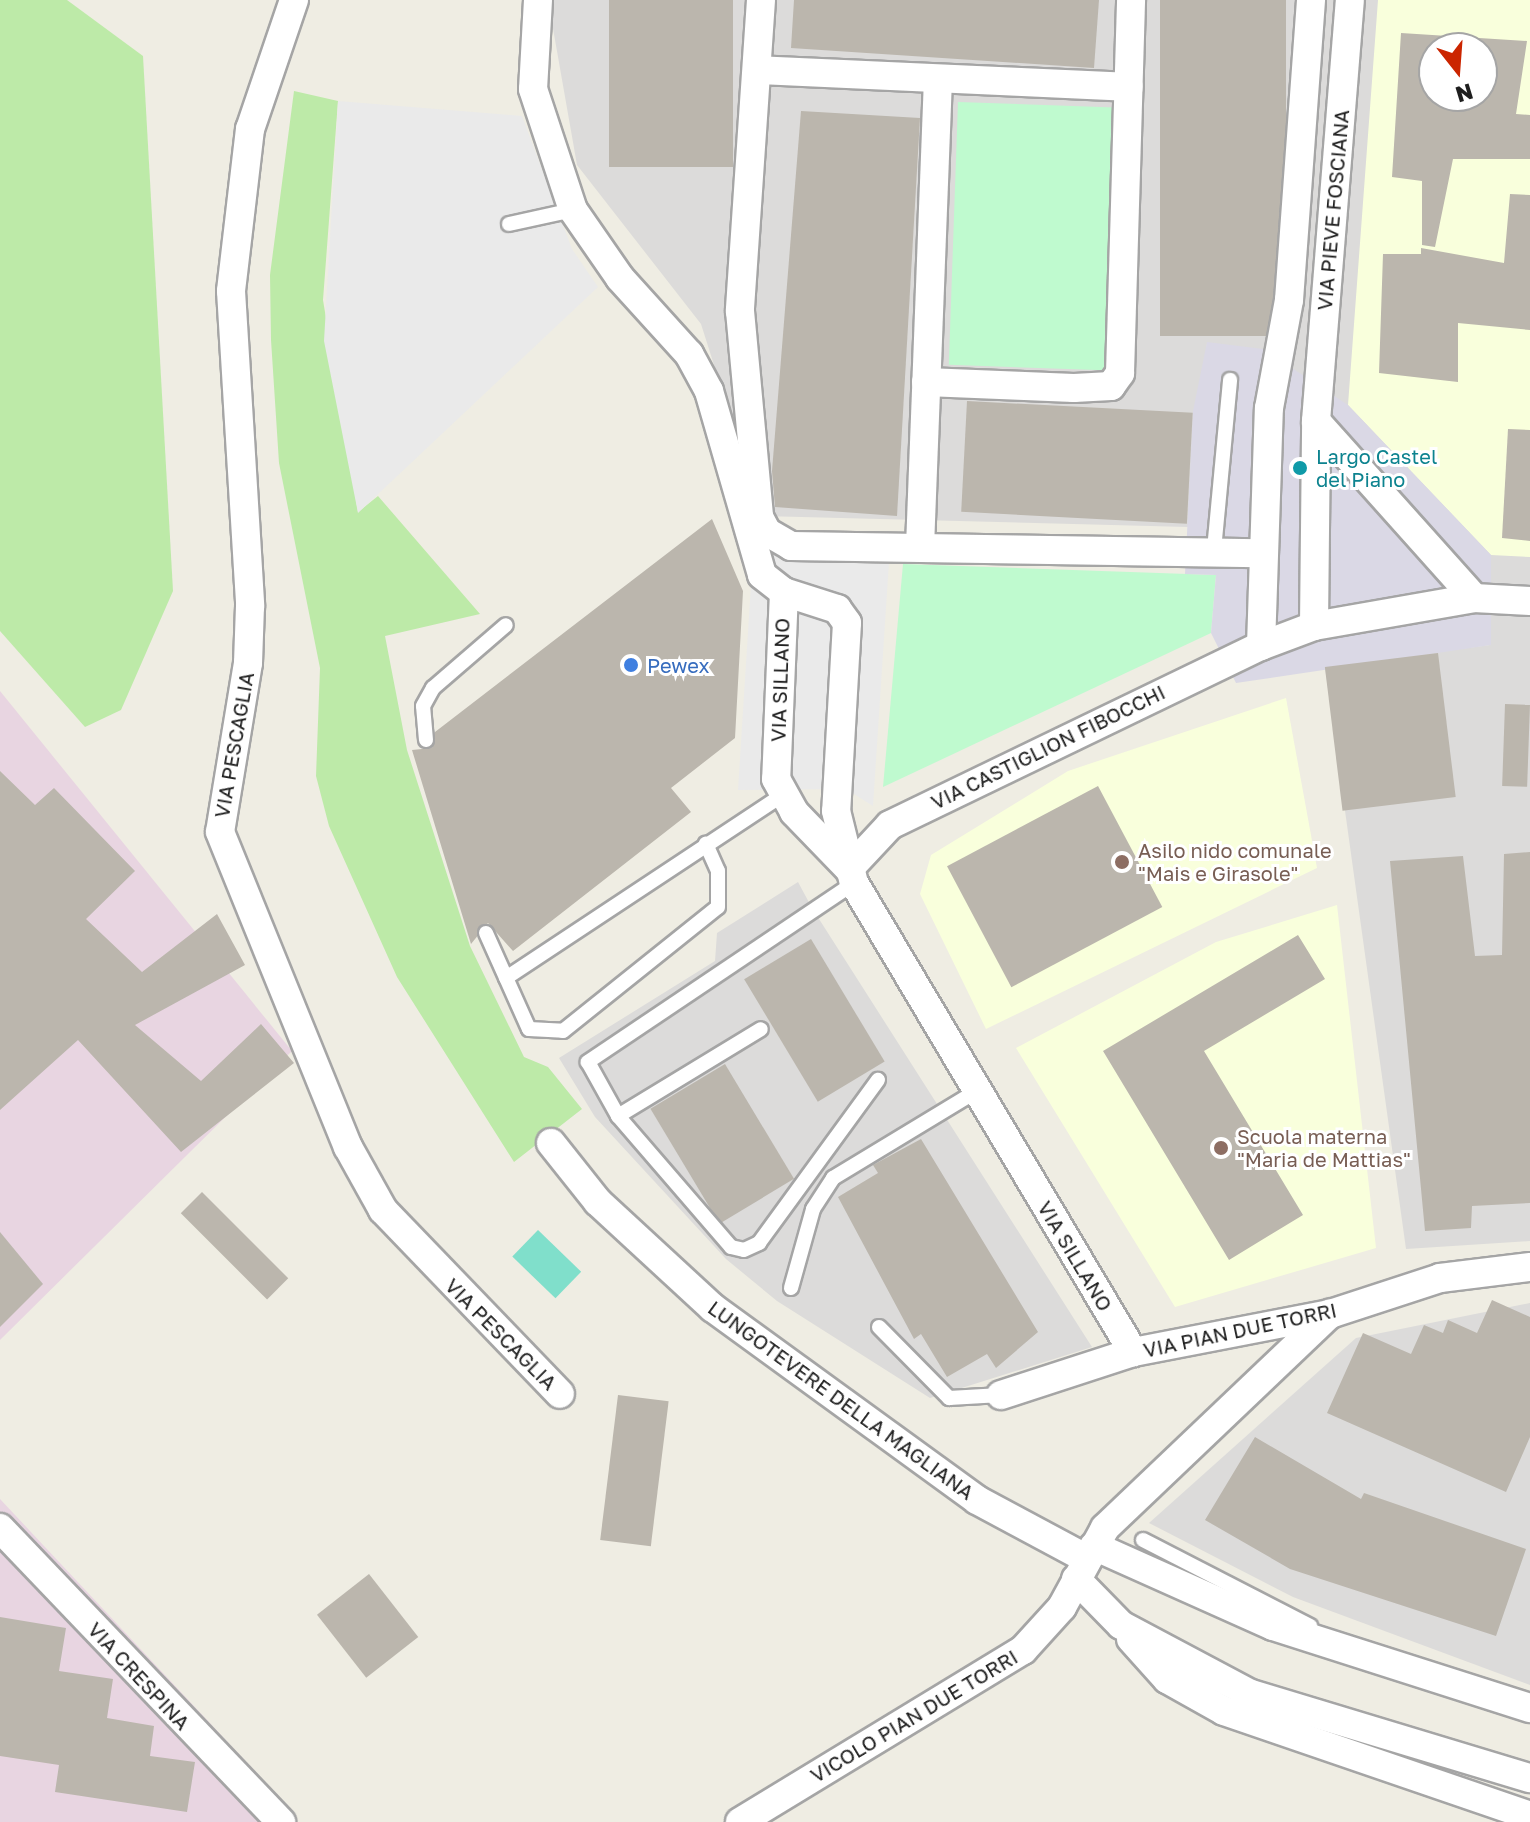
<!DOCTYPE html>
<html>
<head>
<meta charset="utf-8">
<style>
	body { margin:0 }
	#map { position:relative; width:1530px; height:1822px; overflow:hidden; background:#efede3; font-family:"Golos Text",sans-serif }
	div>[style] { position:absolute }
	.residential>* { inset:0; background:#dcdbda }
	.industrial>* { inset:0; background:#e8d5e1 }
	.education>* { inset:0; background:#f9ffdc }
	.grass>* { inset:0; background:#bdeaa8 }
	.park>* { inset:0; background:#bffacf; transform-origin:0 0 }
	.pitch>* { inset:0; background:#80dfcb; transform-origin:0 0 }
	.parking>* { inset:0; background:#eaeaea }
	.plaza>* { inset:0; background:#dad8e5 }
	.building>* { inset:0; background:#bbb6ad; transform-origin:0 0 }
	.roads { filter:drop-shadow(2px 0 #a5a5a5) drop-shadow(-2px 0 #a5a5a5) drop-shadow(0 2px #a5a5a5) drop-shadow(0 -2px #a5a5a5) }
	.service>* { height:14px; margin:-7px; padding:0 7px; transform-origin:7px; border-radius:7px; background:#fff }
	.minor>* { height:28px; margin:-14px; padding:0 14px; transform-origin:14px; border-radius:14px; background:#fff }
	.dots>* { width:22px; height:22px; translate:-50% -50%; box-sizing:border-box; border:4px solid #fff; border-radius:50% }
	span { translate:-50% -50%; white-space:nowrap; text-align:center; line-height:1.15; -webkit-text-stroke:6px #fff; paint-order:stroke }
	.street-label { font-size:20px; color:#1e1e1e }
	.culture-label { font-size:20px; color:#0d838f }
	.left { translate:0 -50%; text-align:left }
	.shop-label { font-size:20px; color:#366cbe }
	.education-label { font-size:20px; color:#785e54 }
	.north { position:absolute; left:1418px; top:32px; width:80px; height:80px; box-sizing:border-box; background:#fff; border:2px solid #a5a5a5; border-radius:50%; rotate:163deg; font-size:22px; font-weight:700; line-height:32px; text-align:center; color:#1e1e1e }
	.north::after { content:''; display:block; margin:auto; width:28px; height:36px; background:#cb2500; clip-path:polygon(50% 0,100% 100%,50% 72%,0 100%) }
</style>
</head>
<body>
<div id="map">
	<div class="residential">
		<i style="clip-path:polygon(evenodd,548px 0,1530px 0,1530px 1241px,1406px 1249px,1325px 667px,1490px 645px,1207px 343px,1188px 527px,762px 516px,701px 324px,577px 165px,548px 0,1434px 48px,1482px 48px,1482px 96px,1434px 96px,1434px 48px)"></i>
		<i style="clip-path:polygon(798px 882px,812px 908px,1092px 1347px,930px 1398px,777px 1301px,726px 1259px,595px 1117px,559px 1058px,715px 961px,717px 933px)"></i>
		<i style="clip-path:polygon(1530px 1303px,1530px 1685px,1293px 1597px,1149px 1523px,1356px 1338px)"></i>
	</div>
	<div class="industrial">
		<i style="clip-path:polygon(0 691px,292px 1051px,0 1340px)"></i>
		<i style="clip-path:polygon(0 1499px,280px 1798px,275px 1822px,0 1822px)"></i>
	</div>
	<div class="education">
		<i style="clip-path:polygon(evenodd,1378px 0,1530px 0,1530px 557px,1491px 555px,1348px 405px,1378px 0,1434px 48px,1482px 48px,1482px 96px,1434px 96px,1434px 48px)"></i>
		<i style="clip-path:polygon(1286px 698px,1317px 868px,986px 1029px,920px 894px,931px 855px,1068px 771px)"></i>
		<i style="clip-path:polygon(1337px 905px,1376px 1248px,1175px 1307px,1016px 1048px,1216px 942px)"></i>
	</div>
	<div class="grass">
		<i style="clip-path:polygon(0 0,67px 0,143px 56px,173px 591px,121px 710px,85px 727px,0 631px)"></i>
		<i style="clip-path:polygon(294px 91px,338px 101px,323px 300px,358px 512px,378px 496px,480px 614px,385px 636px,407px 750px,470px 946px,524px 1057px,548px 1067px,582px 1109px,514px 1162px,397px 977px,329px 826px,316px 776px,320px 668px,279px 463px,271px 340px,270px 275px)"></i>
	</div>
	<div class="park">
		<i style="left:958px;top:102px;width:164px;height:263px;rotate:2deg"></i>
		<i style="clip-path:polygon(903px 564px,1216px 575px,1211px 633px,883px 787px)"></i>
	</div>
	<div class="pitch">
		<i style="left:538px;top:1230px;width:60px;height:37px;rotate:44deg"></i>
	</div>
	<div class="parking">
		<i style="clip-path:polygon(338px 101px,522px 116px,572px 249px,598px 287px,358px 513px,324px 341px)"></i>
		<i style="clip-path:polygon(753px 553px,889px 562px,873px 806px,846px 789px,738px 790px)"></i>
	</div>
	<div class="plaza">
		<i style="clip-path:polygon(1207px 342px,1263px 349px,1348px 405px,1491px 555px,1491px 645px,1236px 683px,1211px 633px,1216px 575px,1185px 574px,1193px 411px)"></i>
	</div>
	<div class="building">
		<i style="left:609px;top:0;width:124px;height:167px"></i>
		<i style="clip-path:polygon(794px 0,1099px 0,1094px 68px,791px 48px)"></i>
		<i style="left:1160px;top:0;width:126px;height:336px"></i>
		<i style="clip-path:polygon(evenodd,1401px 33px,1527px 41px,1516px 114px,1530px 115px,1530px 159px,1453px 159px,1435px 247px,1422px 245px,1422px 181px,1392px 177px,1401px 33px,1434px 48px,1482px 48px,1482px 96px,1434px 96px,1434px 48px)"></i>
		<i style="clip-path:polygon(801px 111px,920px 118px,897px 516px,775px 507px,772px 471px)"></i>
		<i style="clip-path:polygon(1510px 194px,1530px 195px,1530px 330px,1458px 323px,1458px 382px,1379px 373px,1383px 254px,1421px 254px,1421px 248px,1504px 263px)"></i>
		<i style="left:967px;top:401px;width:226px;height:111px;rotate:3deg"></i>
		<i style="clip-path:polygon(1508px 429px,1530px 430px,1530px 541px,1502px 538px)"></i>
		<i style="clip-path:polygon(712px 519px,743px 591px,735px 738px,671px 788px,691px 812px,513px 951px,488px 923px,471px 944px,412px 750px,432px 748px,435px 732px)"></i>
		<i style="left:1438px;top:653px;width:145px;height:114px;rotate:83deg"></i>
		<i style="left:1505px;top:704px;width:25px;height:82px;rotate:2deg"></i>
		<i style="clip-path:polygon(0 771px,35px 805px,54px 788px,135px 871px,86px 919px,142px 972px,217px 914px,245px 965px,135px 1025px,201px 1081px,261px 1024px,294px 1063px,181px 1152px,78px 1040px,0 1110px)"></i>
		<i style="left:1098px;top:786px;width:137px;height:171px;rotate:62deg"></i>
		<i style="clip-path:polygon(1530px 852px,1530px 1203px,1472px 1206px,1471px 1228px,1425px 1231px,1390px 861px,1463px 856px,1475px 956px,1502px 955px,1504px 854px)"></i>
		<i style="clip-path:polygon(1298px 935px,1325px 979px,1204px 1051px,1303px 1215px,1229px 1260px,1103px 1051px)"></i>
		<i style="left:811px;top:939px;width:143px;height:78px;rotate:59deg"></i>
		<i style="left:725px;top:1064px;width:134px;height:87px;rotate:59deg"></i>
		<i style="clip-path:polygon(921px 1139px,1038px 1332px,996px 1368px,987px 1354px,947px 1377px,921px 1334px,914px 1339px,838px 1197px,878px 1173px,873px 1165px)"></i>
		<i style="left:202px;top:1192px;width:122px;height:30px;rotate:45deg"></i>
		<i style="clip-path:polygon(0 1232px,43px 1284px,0 1327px)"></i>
		<i style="clip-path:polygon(1492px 1300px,1530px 1317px,1530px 1437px,1506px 1492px,1327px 1413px,1363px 1333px,1411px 1354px,1424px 1325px,1443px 1333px,1448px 1320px,1477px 1333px)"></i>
		<i style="left:618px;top:1395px;width:51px;height:146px;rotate:7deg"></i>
		<i style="clip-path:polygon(1255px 1437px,1361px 1499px,1364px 1493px,1526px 1549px,1496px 1636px,1290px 1569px,1205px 1520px)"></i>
		<i style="left:369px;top:1574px;width:80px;height:66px;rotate:52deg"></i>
		<i style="clip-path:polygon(0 1617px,66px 1628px,59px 1671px,113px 1679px,107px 1718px,154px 1726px,150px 1756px,195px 1762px,187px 1812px,55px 1792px,59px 1765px,0 1756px)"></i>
	</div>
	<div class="roads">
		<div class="service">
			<i style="left:509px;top:224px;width:66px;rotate:-12.3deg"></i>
			<i style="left:1214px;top:550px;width:171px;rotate:-84.6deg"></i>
			<i style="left:426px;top:740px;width:34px;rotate:-95deg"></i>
			<i style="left:423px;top:706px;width:21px;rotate:-61deg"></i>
			<i style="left:433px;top:688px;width:96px;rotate:-40.8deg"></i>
			<i style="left:854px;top:883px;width:321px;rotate:146.1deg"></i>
			<i style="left:588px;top:1062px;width:62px;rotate:60.9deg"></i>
			<i style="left:618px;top:1116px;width:173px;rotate:49.2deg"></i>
			<i style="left:731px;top:1247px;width:13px;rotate:13deg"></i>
			<i style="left:744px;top:1250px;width:17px;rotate:-25deg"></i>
			<i style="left:759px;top:1243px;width:202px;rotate:-53.9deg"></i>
			<i style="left:486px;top:933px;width:105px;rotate:65.9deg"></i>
			<i style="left:529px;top:1029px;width:34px;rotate:3deg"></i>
			<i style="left:563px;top:1031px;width:198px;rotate:-38.7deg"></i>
			<i style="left:718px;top:907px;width:36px;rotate:-90deg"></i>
			<i style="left:718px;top:871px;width:30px;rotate:-114deg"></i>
			<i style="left:506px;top:978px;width:330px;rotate:-33.5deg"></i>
			<i style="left:618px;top:1116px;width:167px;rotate:-31.3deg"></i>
			<i style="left:791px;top:1288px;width:82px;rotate:-74.4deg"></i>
			<i style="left:813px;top:1209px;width:37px;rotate:-57deg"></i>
			<i style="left:833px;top:1178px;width:166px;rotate:-31.2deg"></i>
			<i style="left:879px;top:1327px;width:100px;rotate:45.4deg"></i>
			<i style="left:949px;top:1398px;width:52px;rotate:-3.3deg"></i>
			<i style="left:1143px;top:1540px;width:188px;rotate:27.2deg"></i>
		</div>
		<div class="minor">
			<i style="left:294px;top:0;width:136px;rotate:108.8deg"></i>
			<i style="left:250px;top:129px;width:163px;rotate:96.7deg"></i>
			<i style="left:231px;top:291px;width:316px;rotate:86.5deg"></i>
			<i style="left:250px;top:606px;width:57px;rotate:92deg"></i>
			<i style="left:248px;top:663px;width:171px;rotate:99.4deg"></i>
			<i style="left:220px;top:832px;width:340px;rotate:67.9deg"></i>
			<i style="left:348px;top:1147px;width:72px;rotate:60.9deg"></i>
			<i style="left:383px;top:1210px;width:255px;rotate:46.1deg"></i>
			<i style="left:538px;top:0;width:89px;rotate:93.2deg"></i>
			<i style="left:533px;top:89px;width:127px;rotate:71.7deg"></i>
			<i style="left:573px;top:210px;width:83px;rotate:55.3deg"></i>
			<i style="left:620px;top:278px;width:103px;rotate:47.8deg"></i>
			<i style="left:689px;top:354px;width:42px;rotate:61.6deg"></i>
			<i style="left:709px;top:391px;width:191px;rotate:73.9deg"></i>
			<i style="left:762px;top:575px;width:28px;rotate:38deg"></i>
			<i style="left:784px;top:592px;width:56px;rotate:17.8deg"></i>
			<i style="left:837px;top:609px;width:17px;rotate:54deg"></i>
			<i style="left:847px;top:623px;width:188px;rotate:93.3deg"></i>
			<i style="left:836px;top:811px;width:74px;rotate:76deg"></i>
			<i style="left:854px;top:883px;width:546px;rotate:59.25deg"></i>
			<i style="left:761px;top:0;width:312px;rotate:93.9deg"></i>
			<i style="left:740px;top:311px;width:207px;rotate:84.7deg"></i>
			<i style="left:759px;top:517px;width:17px;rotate:62deg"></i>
			<i style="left:767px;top:532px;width:28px;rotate:30deg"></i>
			<i style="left:791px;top:546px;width:469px;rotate:0.9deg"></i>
			<i style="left:757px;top:70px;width:372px;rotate:2.6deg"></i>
			<i style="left:926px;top:382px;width:148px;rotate:2.3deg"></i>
			<i style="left:1074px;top:388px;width:37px;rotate:-3deg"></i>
			<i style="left:1111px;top:386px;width:16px;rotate:-55deg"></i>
			<i style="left:1120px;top:373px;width:373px;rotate:-88.3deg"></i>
			<i style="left:1316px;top:421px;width:237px;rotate:48.2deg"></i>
			<i style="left:920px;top:547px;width:468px;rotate:-87.8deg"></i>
			<i style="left:784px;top:592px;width:187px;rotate:92.4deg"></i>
			<i style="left:776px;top:779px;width:38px;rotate:61deg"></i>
			<i style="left:794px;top:812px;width:79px;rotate:46deg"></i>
			<i style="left:1314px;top:626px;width:205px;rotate:-89.4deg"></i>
			<i style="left:1316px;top:421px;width:422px;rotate:-85.4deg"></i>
			<i style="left:1261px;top:646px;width:238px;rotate:-88.1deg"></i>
			<i style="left:1269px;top:408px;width:110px;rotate:-79.5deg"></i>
			<i style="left:1289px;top:300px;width:301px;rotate:-85.8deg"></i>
			<i style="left:849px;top:869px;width:60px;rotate:-47deg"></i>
			<i style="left:890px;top:825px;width:412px;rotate:-25.8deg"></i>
			<i style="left:1261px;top:646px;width:57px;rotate:-20.7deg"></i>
			<i style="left:1314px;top:626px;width:162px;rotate:-9.9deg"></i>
			<i style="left:1474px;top:598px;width:56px;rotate:3.1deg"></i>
			<i style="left:551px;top:1143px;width:75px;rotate:51.5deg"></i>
			<i style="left:598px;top:1202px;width:156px;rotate:42.7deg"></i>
			<i style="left:713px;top:1308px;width:326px;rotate:36deg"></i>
			<i style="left:977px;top:1500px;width:125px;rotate:28.2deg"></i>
			<i style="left:1001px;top:1395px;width:139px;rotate:-18deg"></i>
			<i style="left:1133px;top:1352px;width:201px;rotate:-10.9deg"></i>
			<i style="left:1330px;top:1314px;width:116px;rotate:-18.1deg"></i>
			<i style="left:1440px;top:1278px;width:91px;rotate:-7deg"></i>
			<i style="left:0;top:1528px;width:407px;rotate:46.3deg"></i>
			<i style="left:1094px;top:1546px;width:196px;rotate:24.1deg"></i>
			<i style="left:1273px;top:1626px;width:270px;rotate:17.7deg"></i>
			<i style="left:1076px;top:1579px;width:64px;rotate:45.6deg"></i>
			<i style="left:1121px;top:1625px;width:147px;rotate:28deg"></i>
			<i style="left:1251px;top:1694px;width:291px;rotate:16.8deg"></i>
			<i style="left:1131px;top:1639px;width:54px;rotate:48deg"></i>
			<i style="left:1167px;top:1679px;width:65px;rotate:29.3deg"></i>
			<i style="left:1224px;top:1711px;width:324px;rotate:18.9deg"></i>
			<i style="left:740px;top:1822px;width:331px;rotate:-31.3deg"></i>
			<i style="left:1023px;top:1650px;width:58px;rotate:-47.8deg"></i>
			<i style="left:1062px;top:1607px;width:90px;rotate:-61.4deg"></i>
			<i style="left:1105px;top:1528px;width:311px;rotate:-43.6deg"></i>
		</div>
	</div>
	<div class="dots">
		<i style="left:1300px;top:468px;background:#0f9aa8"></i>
		<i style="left:631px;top:665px;background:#3f7fe0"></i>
		<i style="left:1122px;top:862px;background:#8d6e63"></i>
		<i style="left:1221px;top:1148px;background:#8d6e63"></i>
	</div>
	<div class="street-label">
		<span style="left:1333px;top:210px;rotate:-85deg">VIA PIEVE FOSCIANA</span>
		<span style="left:780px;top:680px;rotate:-88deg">VIA SILLANO</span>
		<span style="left:234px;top:745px;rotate:-80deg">VIA PESCAGLIA</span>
		<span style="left:1048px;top:747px;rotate:-26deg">VIA CASTIGLION FIBOCCHI</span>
		<span style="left:1075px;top:1256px;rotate:59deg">VIA SILLANO</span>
		<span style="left:1240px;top:1330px;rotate:-12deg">VIA PIAN DUE TORRI</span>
		<span style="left:501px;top:1334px;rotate:45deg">VIA PESCAGLIA</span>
		<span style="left:841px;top:1400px;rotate:36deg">LUNGOTEVERE DELLA MAGLIANA</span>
		<span style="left:139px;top:1676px;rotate:47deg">VIA CRESPINA</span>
		<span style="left:914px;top:1716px;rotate:-31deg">VICOLO PIAN DUE TORRI</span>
	</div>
	<div class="culture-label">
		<span class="left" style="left:1316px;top:468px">Largo Castel<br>del Piano</span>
	</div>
	<div class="shop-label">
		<span class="left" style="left:647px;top:665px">Pewex</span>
	</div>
	<div class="education-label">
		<span class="left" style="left:1138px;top:862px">Asilo nido comunale<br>"Mais e Girasole"</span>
		<span class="left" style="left:1237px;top:1148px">Scuola materna<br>"Maria de Mattias"</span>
	</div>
	<div class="north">N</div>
</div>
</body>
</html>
